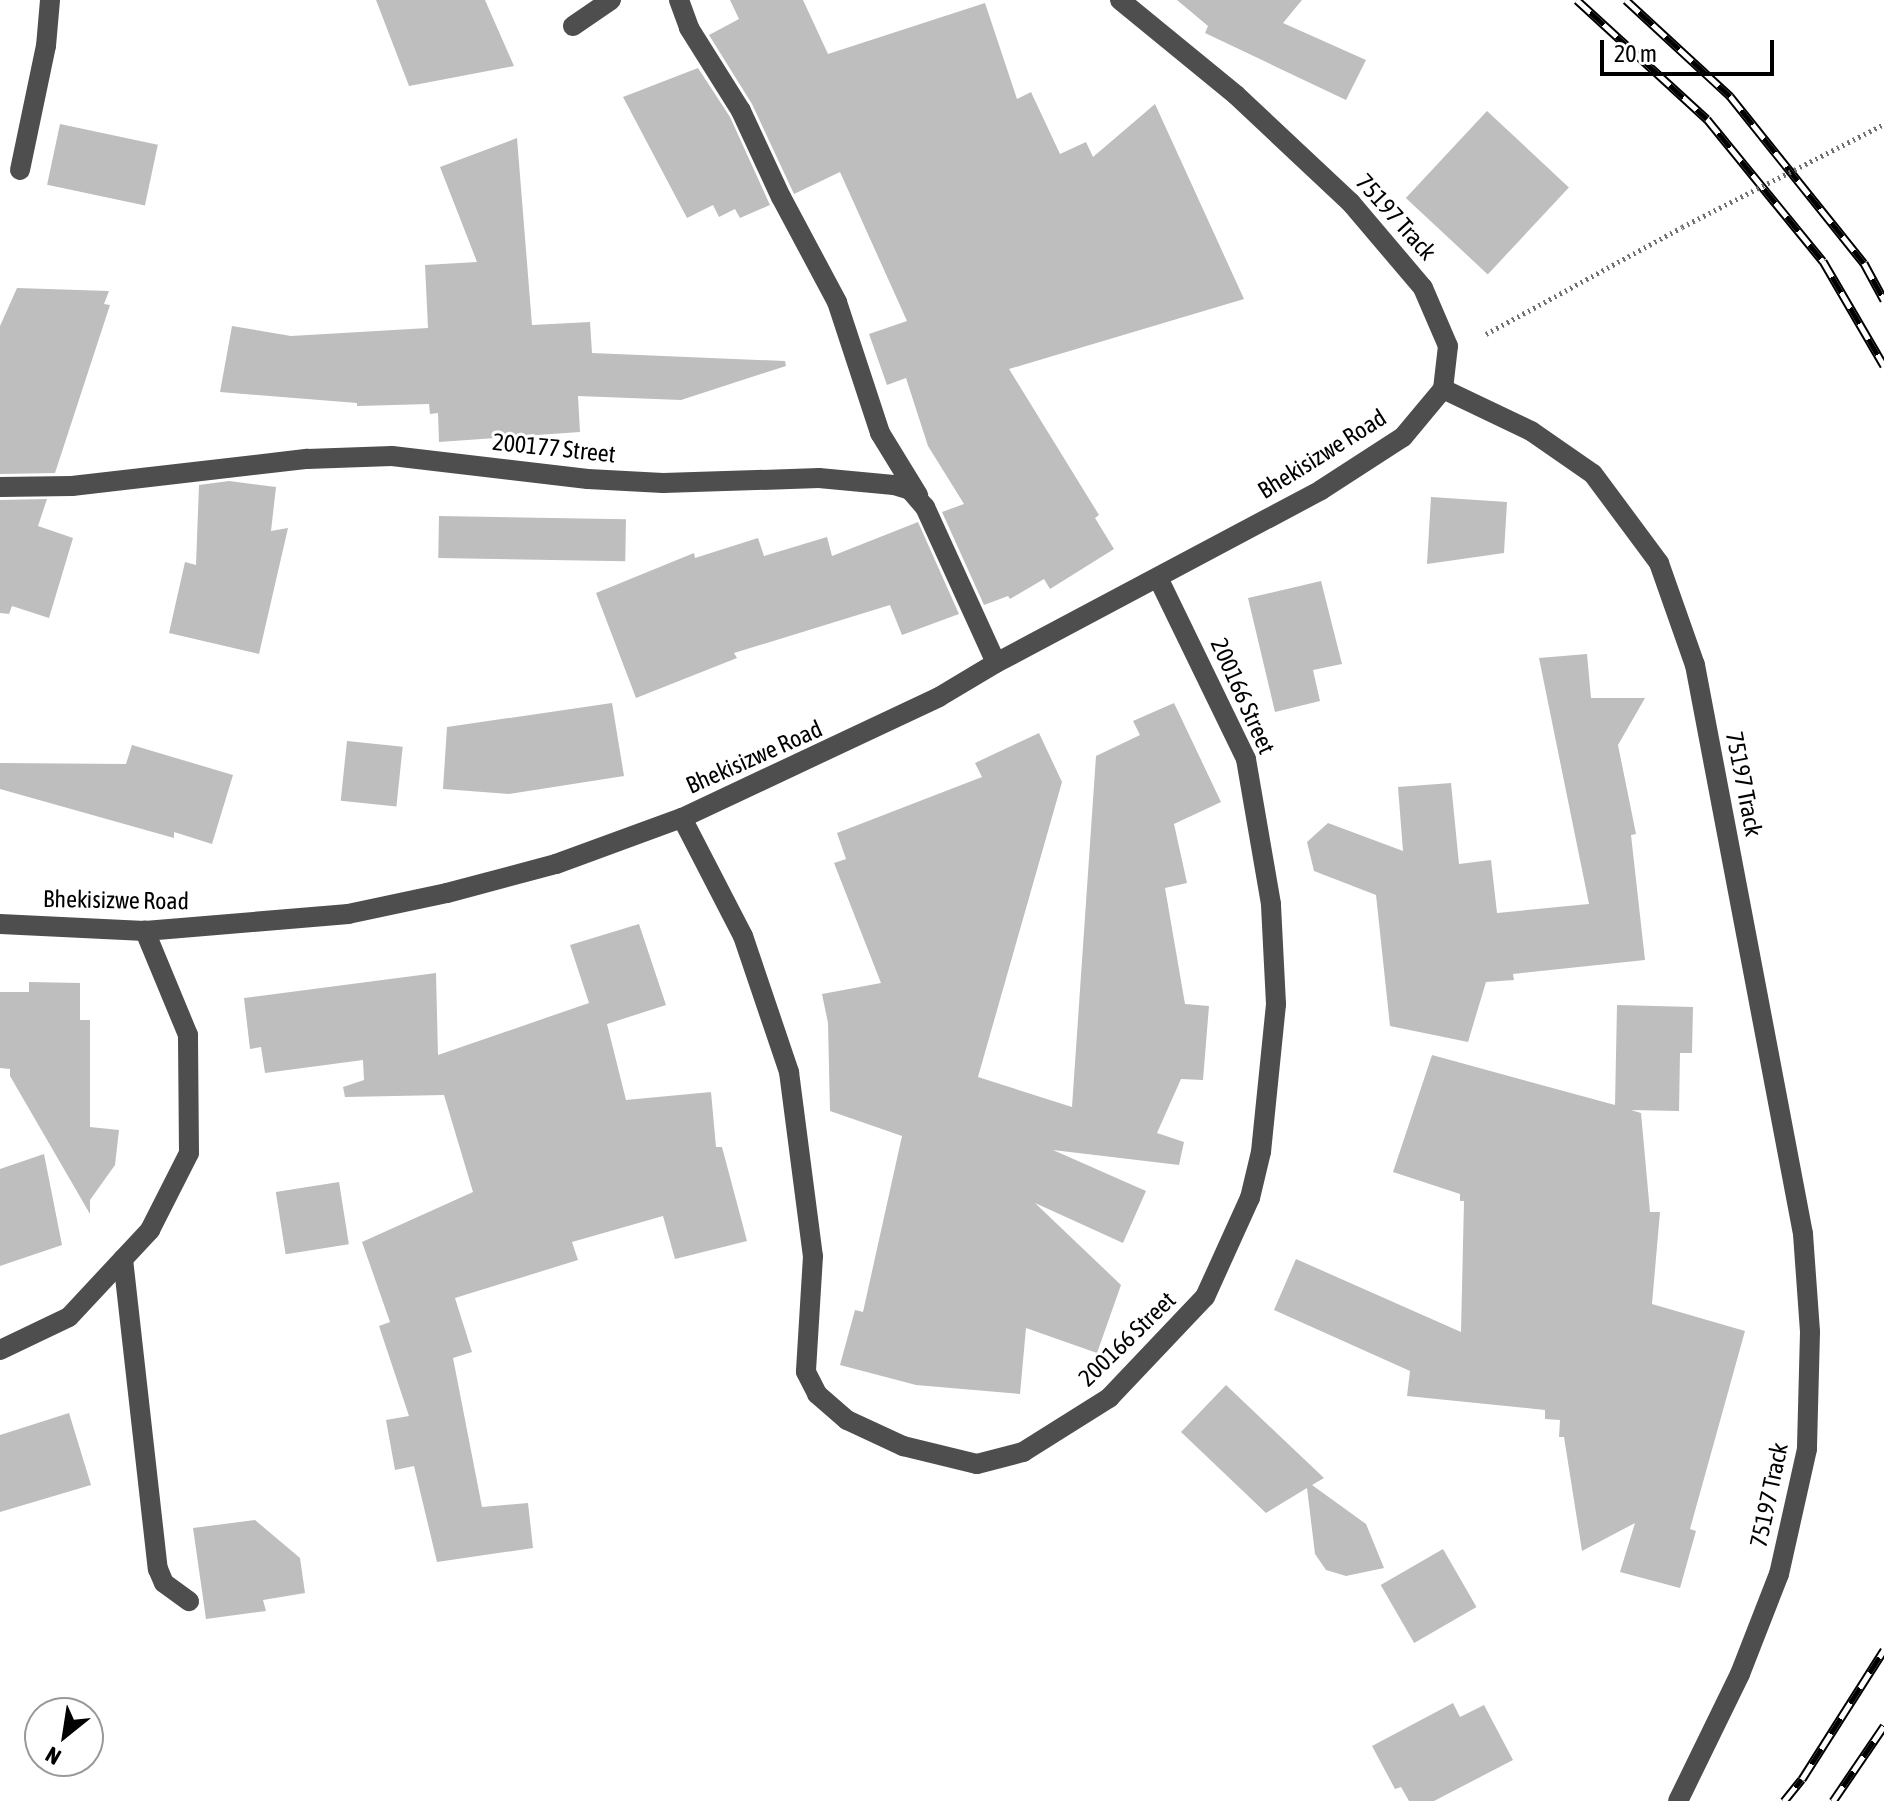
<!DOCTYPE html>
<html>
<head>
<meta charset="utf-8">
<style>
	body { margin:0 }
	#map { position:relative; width:1884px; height:1801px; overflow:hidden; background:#fff; font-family:"Asap Condensed",sans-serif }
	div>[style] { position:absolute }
	.building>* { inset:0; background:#bebebe; transform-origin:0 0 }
	.path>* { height:5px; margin-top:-2.5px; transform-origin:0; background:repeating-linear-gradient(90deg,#707070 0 2px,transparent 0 6px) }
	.minor>* { height:20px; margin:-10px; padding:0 10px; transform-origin:10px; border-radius:10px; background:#4e4e4e }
	.rail>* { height:9px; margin-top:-4.5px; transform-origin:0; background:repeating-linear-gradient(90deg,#fff 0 18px,#000 0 36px); box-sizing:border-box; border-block:2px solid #000 }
	.path-bridge>* { height:5px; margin-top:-2.5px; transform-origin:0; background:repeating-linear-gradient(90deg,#707070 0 2px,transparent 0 6px) }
	span { translate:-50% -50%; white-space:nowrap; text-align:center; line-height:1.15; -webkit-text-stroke:6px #fff; paint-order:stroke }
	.street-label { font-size:24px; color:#000 }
	.north { position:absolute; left:24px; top:1697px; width:80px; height:80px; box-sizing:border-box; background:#fff; border:2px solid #999; border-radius:50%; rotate:210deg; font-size:22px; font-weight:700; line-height:32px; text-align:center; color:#000 }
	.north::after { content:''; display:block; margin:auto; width:28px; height:36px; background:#000; clip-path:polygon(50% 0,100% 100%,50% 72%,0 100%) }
	.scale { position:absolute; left:1600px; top:40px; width:174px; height:36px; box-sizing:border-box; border:4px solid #000; border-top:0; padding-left:10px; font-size:24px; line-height:28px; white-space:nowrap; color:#000; -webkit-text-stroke:6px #fff; paint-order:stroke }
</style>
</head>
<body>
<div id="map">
	<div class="building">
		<i style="clip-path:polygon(376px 0,485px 0,514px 66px,409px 86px)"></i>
		<i style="clip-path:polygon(730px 0,803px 0,828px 54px,985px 3px,1017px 99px,1031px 92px,1060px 154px,1086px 142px,1093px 157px,1155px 104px,1244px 299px,1009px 369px,1099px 515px,1095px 518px,1114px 549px,1050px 589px,1044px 579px,1010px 599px,1008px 596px,984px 605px,942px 512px,964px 504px,928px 446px,906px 378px,887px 385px,869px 334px,907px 321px,840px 172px,794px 194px,752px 104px,709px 35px,739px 19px)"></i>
		<i style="clip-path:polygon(1177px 0,1302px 0,1283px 23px,1366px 60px,1346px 100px,1205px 33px,1208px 26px)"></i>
		<i style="clip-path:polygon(698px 68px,730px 117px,770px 205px,740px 218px,735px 209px,719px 217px,713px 205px,687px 218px,623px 97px)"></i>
		<i style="left:1487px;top:111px;width:112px;height:119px;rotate:43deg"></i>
		<i style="left:60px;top:124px;width:100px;height:62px;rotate:12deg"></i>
		<i style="clip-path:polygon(517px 138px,532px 325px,590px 322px,592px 353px,785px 361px,786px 366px,681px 400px,578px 396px,580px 432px,439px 442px,438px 413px,430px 414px,429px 404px,357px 406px,357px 403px,220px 392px,232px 326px,291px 336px,428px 328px,425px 265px,477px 262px,440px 167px)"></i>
		<i style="clip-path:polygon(17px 288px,109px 291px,104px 304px,110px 305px,55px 473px,0 474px,0 326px)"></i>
		<i style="clip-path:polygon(229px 481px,276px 487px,271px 531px,288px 528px,259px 654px,169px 633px,185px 562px,196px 565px,199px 485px)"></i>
		<i style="clip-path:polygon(1431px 497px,1507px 502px,1504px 553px,1427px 564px)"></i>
		<i style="clip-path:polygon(47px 499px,38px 526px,73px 538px,49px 618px,12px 606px,9px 614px,0 613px,0 500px)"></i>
		<i style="left:439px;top:516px;width:187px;height:42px;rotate:1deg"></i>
		<i style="clip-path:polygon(918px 522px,959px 614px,902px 635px,890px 605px,734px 653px,737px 658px,636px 698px,596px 593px,694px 553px,695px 558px,758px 538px,764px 556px,827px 537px,832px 556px)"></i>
		<i style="clip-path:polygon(1321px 581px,1342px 664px,1313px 670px,1320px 701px,1275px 712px,1248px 598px)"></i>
		<i style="clip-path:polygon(1587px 654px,1591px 698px,1645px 698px,1618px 745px,1636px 834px,1631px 835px,1645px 960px,1513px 974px,1514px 980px,1486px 982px,1468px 1042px,1390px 1026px,1376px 895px,1314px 871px,1307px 842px,1328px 823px,1403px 851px,1398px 787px,1451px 783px,1459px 864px,1491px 860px,1497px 913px,1589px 904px,1539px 658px)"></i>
		<i style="clip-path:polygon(612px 703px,624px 776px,509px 794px,443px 789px,447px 727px)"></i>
		<i style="clip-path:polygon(1174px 703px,1221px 802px,1174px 824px,1187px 883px,1165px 888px,1185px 1004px,1209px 1006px,1203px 1080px,1181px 1079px,1157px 1133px,1184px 1142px,1179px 1165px,1053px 1150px,1146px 1191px,1123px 1243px,1035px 1203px,1121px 1285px,1097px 1353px,1026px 1328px,1020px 1394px,916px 1385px,840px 1365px,855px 1310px,863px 1312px,902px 1136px,830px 1111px,828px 1023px,822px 994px,881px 983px,834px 863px,846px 859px,837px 833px,982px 777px,975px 763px,1039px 733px,1062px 782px,978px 1077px,1072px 1107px,1096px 756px,1140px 735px,1133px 721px)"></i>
		<i style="left:347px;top:741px;width:56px;height:60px;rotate:6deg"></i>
		<i style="clip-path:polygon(132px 745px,233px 775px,212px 844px,174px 832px,174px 838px,0 789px,0 763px,126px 764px)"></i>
		<i style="clip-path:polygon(639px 924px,666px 1005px,607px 1024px,626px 1100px,711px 1092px,716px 1147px,722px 1147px,747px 1241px,675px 1259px,663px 1216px,572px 1242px,578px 1260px,455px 1298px,472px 1352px,453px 1358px,482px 1507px,528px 1503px,533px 1548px,437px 1562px,414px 1466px,395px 1470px,386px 1420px,409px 1416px,379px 1326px,390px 1322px,362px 1242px,473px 1192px,444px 1095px,345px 1097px,343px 1087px,364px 1080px,363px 1060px,265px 1073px,261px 1047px,250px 1049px,244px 998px,436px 973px,438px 1055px,589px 1003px,570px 945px)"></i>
		<i style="clip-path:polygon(29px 982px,80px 983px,80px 1020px,90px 1020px,90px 1127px,119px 1130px,115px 1165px,90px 1200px,90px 1214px,10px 1076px,10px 1069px,0 1068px,0 992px,29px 992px)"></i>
		<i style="clip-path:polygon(1617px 1005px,1693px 1007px,1692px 1053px,1680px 1053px,1679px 1111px,1631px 1110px,1641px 1113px,1650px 1212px,1660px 1212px,1652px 1304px,1745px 1331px,1690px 1529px,1696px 1531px,1680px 1588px,1620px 1572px,1635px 1523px,1582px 1551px,1564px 1437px,1559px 1437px,1560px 1420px,1545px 1419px,1545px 1410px,1407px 1396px,1410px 1371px,1274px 1310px,1296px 1259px,1461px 1332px,1464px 1201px,1460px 1201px,1460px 1194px,1393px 1172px,1432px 1055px,1615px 1105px)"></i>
		<i style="clip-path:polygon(44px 1154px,62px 1245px,0 1266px,0 1169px)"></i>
		<i style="left:339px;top:1182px;width:63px;height:64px;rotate:81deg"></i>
		<i style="clip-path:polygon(1226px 1385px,1324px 1478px,1312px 1485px,1366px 1524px,1384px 1568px,1346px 1576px,1326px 1570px,1315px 1554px,1307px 1488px,1266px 1513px,1181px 1432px)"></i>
		<i style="clip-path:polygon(69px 1413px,91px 1485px,0 1512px,0 1435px)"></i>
		<i style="clip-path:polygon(255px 1520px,300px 1558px,305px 1593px,263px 1600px,266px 1611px,206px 1619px,193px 1528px)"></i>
		<i style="left:1443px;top:1549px;width:67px;height:72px;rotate:60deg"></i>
		<i style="clip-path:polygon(1453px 1703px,1460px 1717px,1484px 1705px,1513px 1760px,1434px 1801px,1409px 1801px,1401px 1787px,1395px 1789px,1372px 1746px)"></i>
	</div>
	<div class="path">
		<i style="left:1486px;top:334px;width:223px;rotate:-28.6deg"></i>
	</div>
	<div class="minor">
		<i style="left:679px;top:0;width:30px;rotate:70deg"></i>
		<i style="left:689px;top:28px;width:98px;rotate:57.9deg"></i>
		<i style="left:741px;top:111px;width:95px;rotate:65.1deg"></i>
		<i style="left:781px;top:197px;width:119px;rotate:61.9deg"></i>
		<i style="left:837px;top:302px;width:138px;rotate:71.8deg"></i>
		<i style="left:880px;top:433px;width:73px;rotate:58.5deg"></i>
		<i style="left:1120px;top:0;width:150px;rotate:39.3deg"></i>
		<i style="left:1236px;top:95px;width:158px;rotate:43.2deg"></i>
		<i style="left:1351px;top:203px;width:111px;rotate:49.7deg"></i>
		<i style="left:1423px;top:288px;width:63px;rotate:66.7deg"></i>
		<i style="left:1448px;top:346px;width:43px;rotate:96.6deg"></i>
		<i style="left:573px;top:26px;width:46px;rotate:-34.4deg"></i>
		<i style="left:20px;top:170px;width:127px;rotate:-78.2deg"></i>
		<i style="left:46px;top:46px;width:46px;rotate:-85deg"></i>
		<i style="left:1443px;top:389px;width:98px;rotate:25.5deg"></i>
		<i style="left:1531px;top:431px;width:75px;rotate:34.7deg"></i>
		<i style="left:1593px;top:474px;width:111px;rotate:53.4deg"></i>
		<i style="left:1659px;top:563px;width:108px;rotate:70.6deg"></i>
		<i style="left:1695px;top:665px;width:579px;rotate:79.25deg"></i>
		<i style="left:1803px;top:1234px;width:98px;rotate:85.9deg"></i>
		<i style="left:1810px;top:1332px;width:117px;rotate:91.5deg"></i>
		<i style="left:1807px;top:1449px;width:128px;rotate:102.6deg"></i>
		<i style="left:1779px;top:1574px;width:107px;rotate:111.3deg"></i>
		<i style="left:1740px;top:1674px;width:141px;rotate:116deg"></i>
		<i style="left:0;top:487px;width:72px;rotate:-0.8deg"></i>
		<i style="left:72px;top:486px;width:237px;rotate:-6.6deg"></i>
		<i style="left:307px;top:459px;width:85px;rotate:-2deg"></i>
		<i style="left:392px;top:456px;width:197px;rotate:6.7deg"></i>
		<i style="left:588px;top:479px;width:75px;rotate:3.1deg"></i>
		<i style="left:663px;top:483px;width:156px;rotate:-1.8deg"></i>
		<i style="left:819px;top:478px;width:75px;rotate:5.3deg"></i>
		<i style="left:894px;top:485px;width:17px;rotate:17deg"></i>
		<i style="left:910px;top:490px;width:23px;rotate:49deg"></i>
		<i style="left:925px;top:507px;width:171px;rotate:65.5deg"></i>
		<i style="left:682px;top:818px;width:133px;rotate:62.7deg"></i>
		<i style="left:743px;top:936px;width:144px;rotate:71.3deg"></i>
		<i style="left:789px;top:1072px;width:186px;rotate:82.6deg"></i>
		<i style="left:813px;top:1256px;width:116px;rotate:93.5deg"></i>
		<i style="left:806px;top:1372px;width:25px;rotate:63deg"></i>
		<i style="left:817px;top:1394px;width:40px;rotate:41deg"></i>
		<i style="left:847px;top:1420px;width:62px;rotate:24.9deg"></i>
		<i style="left:903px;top:1446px;width:76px;rotate:13.7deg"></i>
		<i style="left:977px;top:1464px;width:48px;rotate:-14.6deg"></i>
		<i style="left:1023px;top:1452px;width:102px;rotate:-32.1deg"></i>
		<i style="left:1109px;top:1398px;width:139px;rotate:-46.5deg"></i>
		<i style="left:1205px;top:1297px;width:109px;rotate:-65.6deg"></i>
		<i style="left:1250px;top:1198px;width:47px;rotate:-76.6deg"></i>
		<i style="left:1261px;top:1152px;width:149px;rotate:-84.2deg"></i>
		<i style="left:1276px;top:1004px;width:100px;rotate:-92.9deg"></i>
		<i style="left:1271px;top:904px;width:147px;rotate:-99.8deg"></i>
		<i style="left:1246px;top:759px;width:201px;rotate:-115.9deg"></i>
		<i style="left:0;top:924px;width:145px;rotate:2.8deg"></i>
		<i style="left:145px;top:931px;width:204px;rotate:-4.8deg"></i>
		<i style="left:348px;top:914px;width:101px;rotate:-12deg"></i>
		<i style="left:447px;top:893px;width:113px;rotate:-14.9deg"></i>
		<i style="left:556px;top:864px;width:134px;rotate:-20.1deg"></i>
		<i style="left:682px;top:818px;width:284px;rotate:-25.2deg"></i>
		<i style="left:939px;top:697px;width:66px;rotate:-30.8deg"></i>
		<i style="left:996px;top:663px;width:368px;rotate:-28deg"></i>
		<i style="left:1321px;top:490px;width:98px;rotate:-32.9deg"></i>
		<i style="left:1403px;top:437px;width:62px;rotate:-50.2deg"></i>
		<i style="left:123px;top:1259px;width:312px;rotate:83.6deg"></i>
		<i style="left:158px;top:1569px;width:15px;rotate:67deg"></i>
		<i style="left:164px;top:1583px;width:31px;rotate:36deg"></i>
		<i style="left:0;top:1350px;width:76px;rotate:-25.6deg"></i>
		<i style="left:69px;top:1317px;width:119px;rotate:-47deg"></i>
		<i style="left:150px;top:1230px;width:86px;rotate:-63.1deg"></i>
		<i style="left:189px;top:1153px;width:118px;rotate:-90.5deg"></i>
		<i style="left:188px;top:1035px;width:113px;rotate:-112.5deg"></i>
	</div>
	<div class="rail">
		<i style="left:1577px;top:0;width:176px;rotate:42.5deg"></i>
		<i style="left:1707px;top:119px;width:183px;rotate:50.8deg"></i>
		<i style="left:1823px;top:261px;width:121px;rotate:59.8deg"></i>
		<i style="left:1626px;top:0;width:142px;rotate:42.7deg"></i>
		<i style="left:1730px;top:96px;width:214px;rotate:51.3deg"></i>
		<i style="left:1864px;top:263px;width:42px;rotate:61.6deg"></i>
		<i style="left:1784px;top:1801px;width:28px;rotate:-51deg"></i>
		<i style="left:1802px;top:1779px;width:153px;rotate:-57.6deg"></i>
		<i style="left:1833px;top:1801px;width:91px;rotate:-55.8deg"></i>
	</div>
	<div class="path-bridge">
		<i style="left:1682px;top:227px;width:227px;rotate:-27deg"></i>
	</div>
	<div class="street-label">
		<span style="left:1396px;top:217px;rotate:48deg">75197 Track</span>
		<span style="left:554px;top:448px;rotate:6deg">200177 Street</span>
		<span style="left:1322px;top:454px;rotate:-32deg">Bhekisizwe Road</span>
		<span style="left:1243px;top:696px;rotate:66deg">200166 Street</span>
		<span style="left:754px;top:757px;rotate:-24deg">Bhekisizwe Road</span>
		<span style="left:1744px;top:784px;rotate:79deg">75197 Track</span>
		<span style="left:116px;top:900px;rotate:1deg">Bhekisizwe Road</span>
		<span style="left:1127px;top:1339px;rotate:-44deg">200166 Street</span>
		<span style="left:1769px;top:1495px;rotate:-78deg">75197 Track</span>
	</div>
	<div class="north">N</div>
	<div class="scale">20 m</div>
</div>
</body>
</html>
